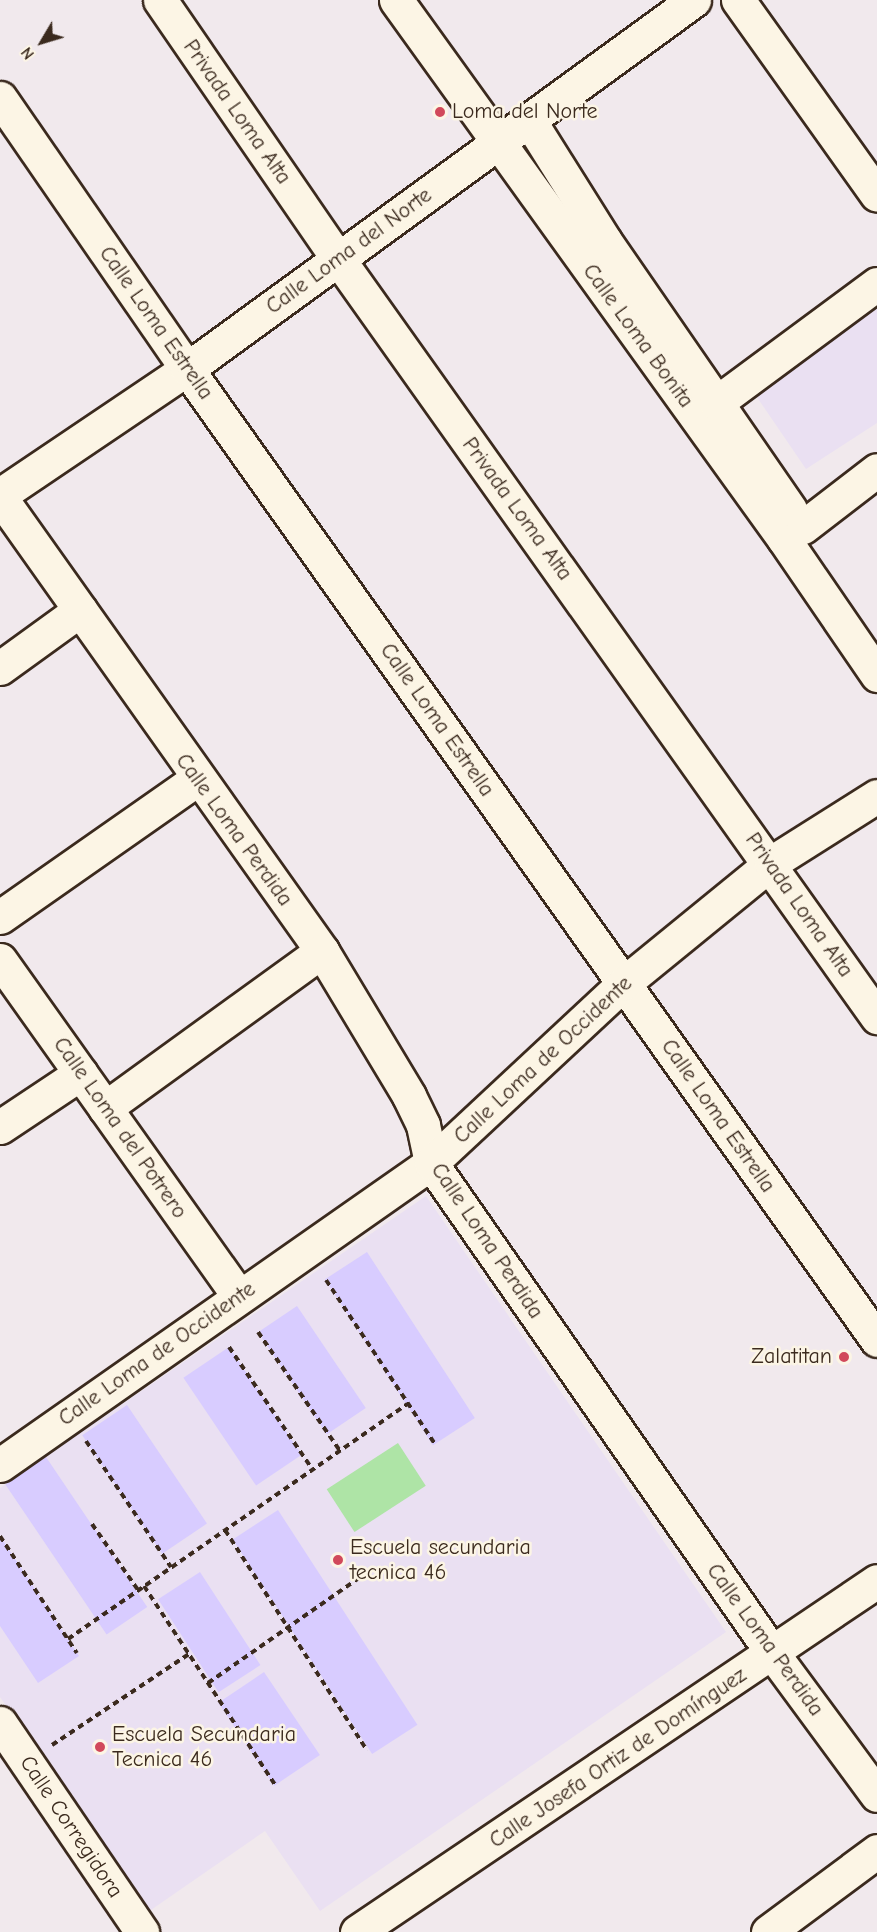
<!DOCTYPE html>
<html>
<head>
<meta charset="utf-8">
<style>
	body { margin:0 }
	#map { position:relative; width:877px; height:1932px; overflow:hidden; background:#f1e9ed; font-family:"Comic Neue",sans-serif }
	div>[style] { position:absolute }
	.built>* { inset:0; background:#eae0f2 }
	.green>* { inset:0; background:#aee4a6; transform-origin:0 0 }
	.building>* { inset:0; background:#d8ccff; transform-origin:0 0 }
	.path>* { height:4px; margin-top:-2px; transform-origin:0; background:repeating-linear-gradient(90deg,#3b2a1e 0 6px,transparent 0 10.5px) }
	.roads { filter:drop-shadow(2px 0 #3b2a1e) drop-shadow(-2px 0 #3b2a1e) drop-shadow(0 2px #3b2a1e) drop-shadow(0 -2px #3b2a1e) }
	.minor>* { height:33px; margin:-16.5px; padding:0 16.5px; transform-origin:16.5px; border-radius:16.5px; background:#fcf5e5 }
	.dots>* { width:16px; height:16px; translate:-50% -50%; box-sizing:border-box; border:3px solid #fcf5e5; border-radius:50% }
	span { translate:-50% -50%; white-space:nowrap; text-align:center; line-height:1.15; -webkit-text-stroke:5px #fcf5e5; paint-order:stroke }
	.street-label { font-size:22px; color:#3b2a1e }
	.poi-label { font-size:22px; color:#3b2a1e }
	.left { translate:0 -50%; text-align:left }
	.right { translate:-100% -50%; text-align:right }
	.north { position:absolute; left:12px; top:12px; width:60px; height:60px; -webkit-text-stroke:4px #fcf5e5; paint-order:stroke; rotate:232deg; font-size:16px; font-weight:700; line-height:24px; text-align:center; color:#3b2a1e }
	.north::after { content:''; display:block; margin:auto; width:21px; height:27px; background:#3b2a1e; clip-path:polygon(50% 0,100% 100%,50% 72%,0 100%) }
</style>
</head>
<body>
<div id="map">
	<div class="built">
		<i style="clip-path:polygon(877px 297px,877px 423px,806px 469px,750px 387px)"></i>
		<i style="clip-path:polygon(426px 1196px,726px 1632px,320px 1911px,265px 1831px,148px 1912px,0 1697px,0 1488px)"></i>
	</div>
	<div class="green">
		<i style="left:398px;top:1443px;width:51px;height:85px;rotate:57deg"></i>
	</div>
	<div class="building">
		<i style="left:367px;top:1252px;width:198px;height:50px;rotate:57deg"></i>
		<i style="left:297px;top:1306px;width:123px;height:47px;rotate:56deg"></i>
		<i style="left:229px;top:1347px;width:130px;height:55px;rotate:56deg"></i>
		<i style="left:127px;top:1405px;width:143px;height:54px;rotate:56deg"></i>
		<i style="left:46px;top:1457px;width:181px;height:49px;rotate:56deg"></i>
		<i style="left:278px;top:1510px;width:256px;height:54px;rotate:57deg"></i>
		<i style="clip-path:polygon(0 1536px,79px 1656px,38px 1683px,0 1626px)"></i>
		<i style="left:200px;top:1572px;width:111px;height:50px;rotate:57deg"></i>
		<i style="left:264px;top:1672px;width:100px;height:55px;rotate:56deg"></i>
	</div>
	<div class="path">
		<i style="left:326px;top:1280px;width:197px;rotate:56.4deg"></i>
		<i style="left:258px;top:1332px;width:145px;rotate:55.4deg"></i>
		<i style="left:229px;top:1347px;width:149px;rotate:55.7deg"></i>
		<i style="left:86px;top:1441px;width:152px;rotate:56deg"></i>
		<i style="left:92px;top:1524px;width:80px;rotate:55.1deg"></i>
		<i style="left:225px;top:1530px;width:262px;rotate:57.2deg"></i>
		<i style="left:0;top:1536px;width:140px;rotate:56.7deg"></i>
		<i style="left:144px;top:1586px;width:238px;rotate:56.6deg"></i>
		<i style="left:68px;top:1639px;width:413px;rotate:-34.7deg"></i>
		<i style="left:208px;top:1683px;width:195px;rotate:-34.8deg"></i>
		<i style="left:52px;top:1745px;width:164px;rotate:-33.6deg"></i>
	</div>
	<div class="roads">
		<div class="minor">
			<i style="left:160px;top:0;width:316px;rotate:55.5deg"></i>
			<i style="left:339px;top:260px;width:929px;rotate:54.6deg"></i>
			<i style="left:396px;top:0;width:664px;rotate:54.25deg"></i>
			<i style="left:784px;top:539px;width:165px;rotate:55.6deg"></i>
			<i style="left:738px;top:0;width:239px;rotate:54.5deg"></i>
			<i style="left:0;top:98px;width:329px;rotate:55.4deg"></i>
			<i style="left:187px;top:369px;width:1191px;rotate:54.6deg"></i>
			<i style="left:529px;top:120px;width:143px;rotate:57.9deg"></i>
			<i style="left:605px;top:241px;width:326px;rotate:55.4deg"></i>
			<i style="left:716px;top:403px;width:200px;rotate:-36.5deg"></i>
			<i style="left:0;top:495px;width:225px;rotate:-34deg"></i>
			<i style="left:187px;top:369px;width:627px;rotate:-36.05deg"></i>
			<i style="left:0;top:497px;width:557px;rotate:54.65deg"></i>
			<i style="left:322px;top:951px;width:169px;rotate:59deg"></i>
			<i style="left:409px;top:1096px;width:32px;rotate:64deg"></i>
			<i style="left:423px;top:1125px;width:39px;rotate:78deg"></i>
			<i style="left:431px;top:1163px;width:598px;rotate:55.14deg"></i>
			<i style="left:773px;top:1654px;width:175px;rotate:53.6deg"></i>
			<i style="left:803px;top:527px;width:93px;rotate:-37.6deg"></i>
			<i style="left:0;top:668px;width:99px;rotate:-35.9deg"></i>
			<i style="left:0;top:917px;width:241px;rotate:-35deg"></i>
			<i style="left:0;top:960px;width:412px;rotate:54.6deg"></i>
			<i style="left:105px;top:1108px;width:268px;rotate:-35.9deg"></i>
			<i style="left:0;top:1127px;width:97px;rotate:-33.7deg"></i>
			<i style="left:0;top:1465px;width:526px;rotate:-35.02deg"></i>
			<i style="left:431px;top:1163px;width:264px;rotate:-43deg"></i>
			<i style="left:624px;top:983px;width:190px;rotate:-39.2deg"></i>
			<i style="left:771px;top:863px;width:125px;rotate:-32.3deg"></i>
			<i style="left:0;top:1723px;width:253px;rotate:55.8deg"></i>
			<i style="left:357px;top:1932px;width:627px;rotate:-34.02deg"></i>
			<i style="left:768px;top:1932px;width:136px;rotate:-36.6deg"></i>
		</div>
	</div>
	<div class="dots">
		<i style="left:440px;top:112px;background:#d1495b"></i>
		<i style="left:844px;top:1357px;background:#d1495b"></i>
		<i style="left:338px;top:1560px;background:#d1495b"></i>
		<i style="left:100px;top:1747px;background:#d1495b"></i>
	</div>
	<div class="street-label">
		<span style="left:237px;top:112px;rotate:55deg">Privada Loma Alta</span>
		<span style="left:349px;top:251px;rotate:-36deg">Calle Loma del Norte</span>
		<span style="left:156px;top:323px;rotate:55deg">Calle Loma Estrella</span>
		<span style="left:638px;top:336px;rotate:54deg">Calle Loma Bonita</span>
		<span style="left:517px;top:509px;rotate:54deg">Privada Loma Alta</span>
		<span style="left:437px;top:720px;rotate:55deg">Calle Loma Estrella</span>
		<span style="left:234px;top:830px;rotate:54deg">Calle Loma Perdida</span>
		<span style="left:799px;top:905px;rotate:55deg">Privada Loma Alta</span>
		<span style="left:543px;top:1060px;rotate:-43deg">Calle Loma de Occidente</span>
		<span style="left:718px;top:1116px;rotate:55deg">Calle Loma Estrella</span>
		<span style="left:120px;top:1128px;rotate:55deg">Calle Loma del Potrero</span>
		<span style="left:487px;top:1241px;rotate:56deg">Calle Loma Perdida</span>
		<span style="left:157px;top:1354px;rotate:-35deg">Calle Loma de Occidente</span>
		<span style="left:765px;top:1640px;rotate:54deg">Calle Loma Perdida</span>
		<span style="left:618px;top:1758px;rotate:-34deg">Calle Josefa Ortiz de Domínguez</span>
		<span style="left:71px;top:1827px;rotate:56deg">Calle Corregidora</span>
	</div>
	<div class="poi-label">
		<span class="left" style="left:452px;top:112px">Loma del Norte</span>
		<span class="right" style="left:832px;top:1357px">Zalatitan</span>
		<span class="left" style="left:350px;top:1560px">Escuela secundaria<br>tecnica 46</span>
		<span class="left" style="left:112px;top:1747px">Escuela Secundaria<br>Tecnica 46</span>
	</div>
	<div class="north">N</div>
</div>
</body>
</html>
